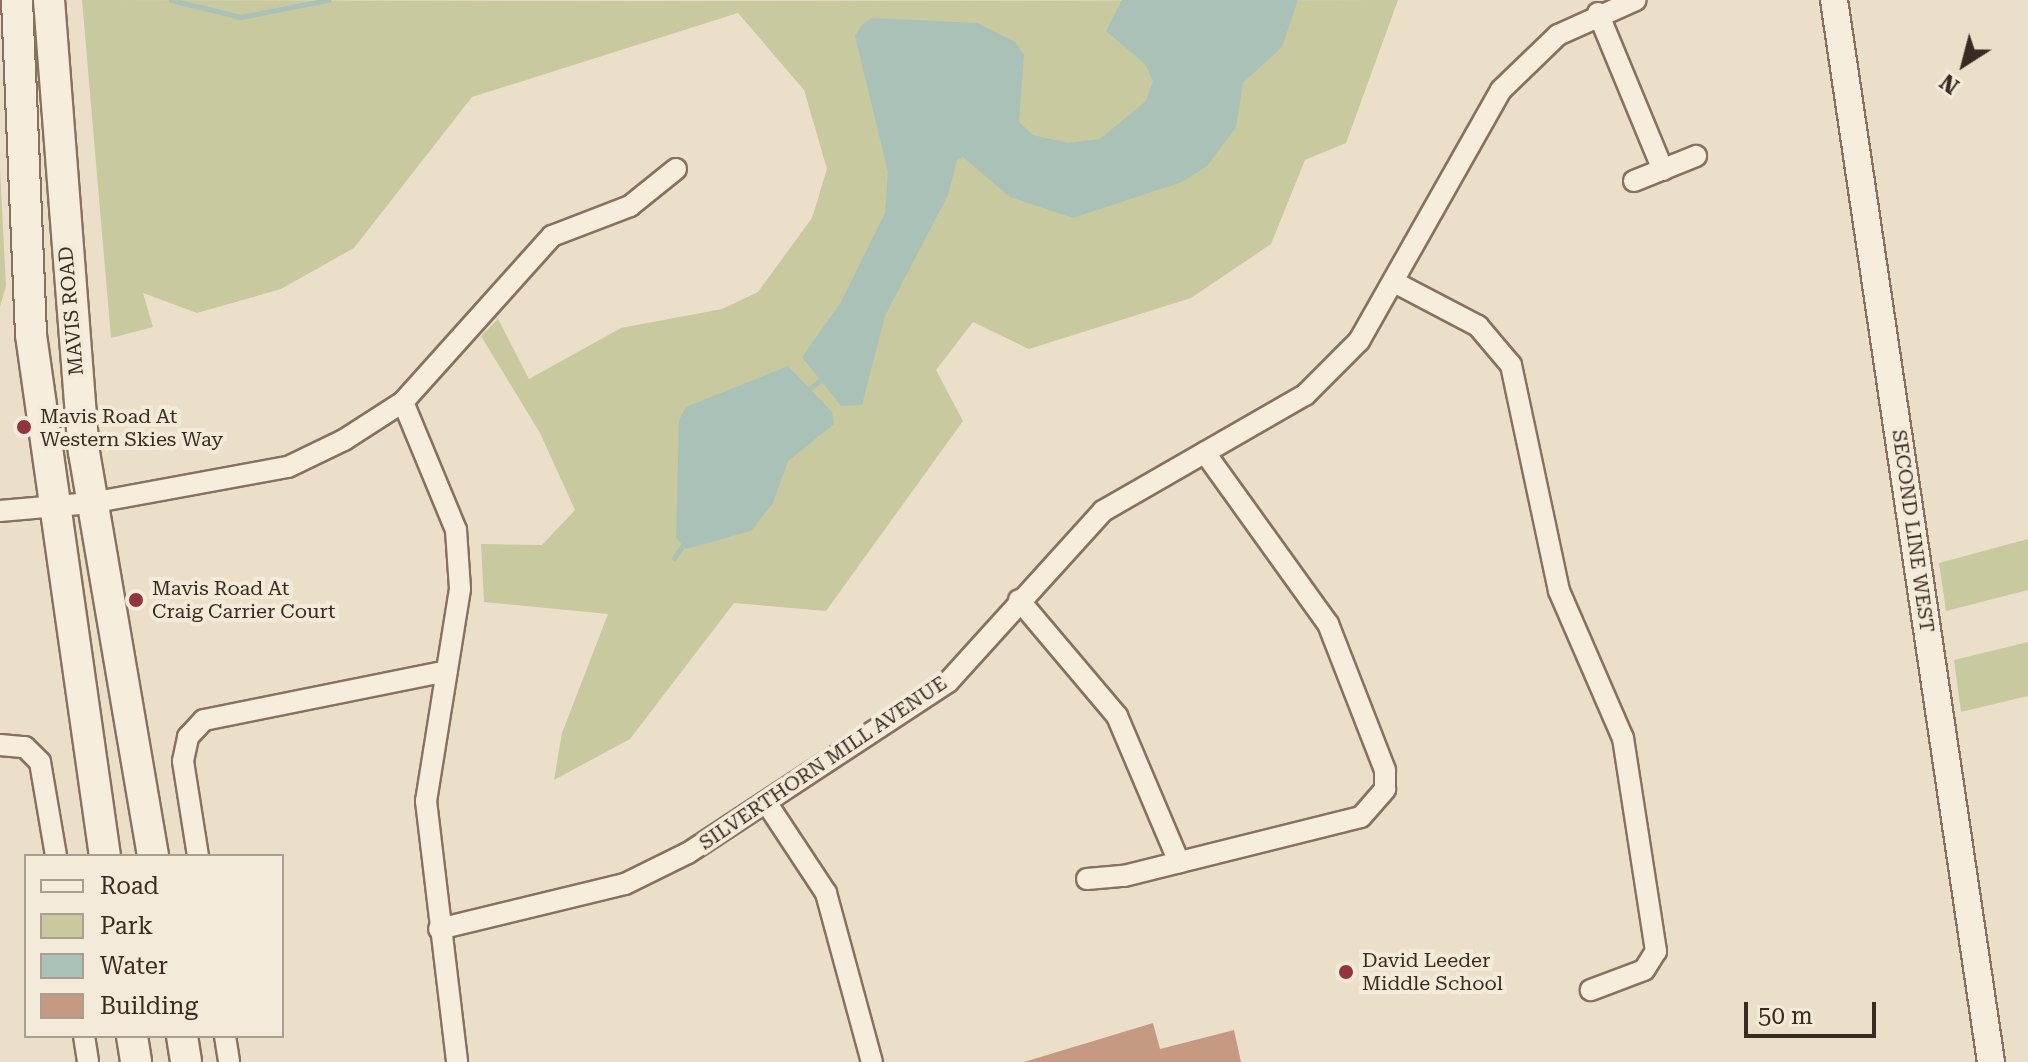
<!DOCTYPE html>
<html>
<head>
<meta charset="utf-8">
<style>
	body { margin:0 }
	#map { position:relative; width:2028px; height:1062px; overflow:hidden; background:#ecdfca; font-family:"Roboto Serif",serif }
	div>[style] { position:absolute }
	.green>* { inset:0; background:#c8c99f }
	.water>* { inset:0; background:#aac1b8 }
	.stream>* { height:5px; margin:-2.5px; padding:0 2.5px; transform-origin:2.5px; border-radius:2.5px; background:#aac1b8 }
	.building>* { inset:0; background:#c69983 }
	.roads { filter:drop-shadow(2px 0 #877160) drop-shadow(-2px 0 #877160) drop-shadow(0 2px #877160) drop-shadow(0 -2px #877160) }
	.minor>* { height:20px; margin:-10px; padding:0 10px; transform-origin:10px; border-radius:10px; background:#f7eddd }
	.tertiary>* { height:26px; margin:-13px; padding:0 13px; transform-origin:13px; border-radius:13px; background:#f7eddd }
	.secondary>* { height:30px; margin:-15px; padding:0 15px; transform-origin:15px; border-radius:15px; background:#f7eddd }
	.dots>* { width:22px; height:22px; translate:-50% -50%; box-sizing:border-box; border:4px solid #f4ead9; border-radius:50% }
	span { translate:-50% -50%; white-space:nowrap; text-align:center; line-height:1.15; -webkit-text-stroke:8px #f4ead9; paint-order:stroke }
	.street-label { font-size:20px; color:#392b22 }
	.poi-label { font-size:20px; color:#392b22 }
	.left { translate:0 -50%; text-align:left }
	.legend { position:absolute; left:24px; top:854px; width:260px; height:184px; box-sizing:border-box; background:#f4ead9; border:2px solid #a99e90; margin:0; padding:10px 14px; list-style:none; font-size:24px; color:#392b22 }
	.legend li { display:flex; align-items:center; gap:16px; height:40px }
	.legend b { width:40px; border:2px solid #a99e90 }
	.north { position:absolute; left:1924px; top:24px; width:80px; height:80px; -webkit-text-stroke:6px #f4ead9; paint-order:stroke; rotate:216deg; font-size:22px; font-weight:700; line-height:32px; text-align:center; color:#392b22 }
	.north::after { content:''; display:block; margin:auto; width:28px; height:36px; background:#392b22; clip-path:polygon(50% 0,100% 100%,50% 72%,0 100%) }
	.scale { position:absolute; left:1744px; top:1002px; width:132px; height:36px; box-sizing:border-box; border:4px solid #392b22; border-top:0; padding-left:10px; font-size:24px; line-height:28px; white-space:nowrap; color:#392b22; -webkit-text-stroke:6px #f4ead9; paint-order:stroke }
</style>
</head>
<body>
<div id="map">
	<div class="green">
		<i style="clip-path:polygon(82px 0,646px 1px,1398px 0,1346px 143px,1305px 160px,1271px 244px,1191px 298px,1029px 349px,973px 322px,936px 370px,963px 421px,826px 611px,734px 603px,630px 739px,554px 780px,562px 733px,608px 614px,484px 602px,481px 544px,542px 545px,575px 510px,540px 433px,481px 336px,498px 319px,529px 379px,621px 328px,722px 309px,758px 292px,812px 218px,827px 169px,804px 90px,738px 13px,472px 97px,354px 248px,281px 289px,197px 313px,143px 293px,153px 327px,111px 338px)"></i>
		<i style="clip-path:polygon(0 169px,6px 286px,0 307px)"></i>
		<i style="clip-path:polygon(2028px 539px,2028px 590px,1946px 611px,1939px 563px)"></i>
		<i style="clip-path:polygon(2028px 642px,2028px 696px,1961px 712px,1954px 660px)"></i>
	</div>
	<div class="water">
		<i style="clip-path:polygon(1122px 0,1298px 0,1282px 47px,1243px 83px,1236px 127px,1207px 166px,1182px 182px,1073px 218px,1010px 197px,963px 157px,957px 160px,948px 195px,885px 316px,862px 405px,841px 406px,802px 357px,841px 302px,885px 213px,888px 172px,855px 36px,861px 26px,871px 18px,977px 23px,1015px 42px,1024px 55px,1019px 122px,1033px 135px,1068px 143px,1100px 139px,1146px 101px,1153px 81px,1145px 64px,1106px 31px)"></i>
		<i style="clip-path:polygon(788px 366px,832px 412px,834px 424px,788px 461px,773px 503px,751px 531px,686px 549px,676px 538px,679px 420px,686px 407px)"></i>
	</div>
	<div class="stream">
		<i style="left:171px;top:0;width:72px;rotate:13.7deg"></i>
		<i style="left:241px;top:17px;width:89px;rotate:-11.1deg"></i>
		<i style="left:806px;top:391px;width:21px;rotate:-37deg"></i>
		<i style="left:674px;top:558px;width:19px;rotate:-55deg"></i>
	</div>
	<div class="building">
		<i style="clip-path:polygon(1153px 1023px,1160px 1049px,1234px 1030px,1241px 1062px,1024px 1062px)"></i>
	</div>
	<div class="roads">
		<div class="minor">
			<i style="left:1598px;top:13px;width:170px;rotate:67.5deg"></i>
			<i style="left:1634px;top:181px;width:67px;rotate:-22deg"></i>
			<i style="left:1394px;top:282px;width:95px;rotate:27.6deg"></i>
			<i style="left:1478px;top:326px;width:51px;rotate:49.8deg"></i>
			<i style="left:1511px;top:365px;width:231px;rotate:78deg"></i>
			<i style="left:1559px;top:591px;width:160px;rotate:66.5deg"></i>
			<i style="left:1623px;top:738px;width:216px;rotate:81.2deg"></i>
			<i style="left:1656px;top:951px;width:22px;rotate:122deg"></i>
			<i style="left:1644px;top:970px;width:57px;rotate:159.3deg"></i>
			<i style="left:403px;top:402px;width:139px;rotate:67.5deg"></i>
			<i style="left:456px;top:530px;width:59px;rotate:86.1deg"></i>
			<i style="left:460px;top:589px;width:215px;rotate:99.1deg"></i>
			<i style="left:426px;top:801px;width:263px;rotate:83.2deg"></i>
			<i style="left:0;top:511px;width:91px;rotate:-5deg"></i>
			<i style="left:91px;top:503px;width:200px;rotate:-10.4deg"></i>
			<i style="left:288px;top:467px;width:62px;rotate:-25.7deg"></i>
			<i style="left:344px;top:440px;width:70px;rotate:-32.8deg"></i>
			<i style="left:403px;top:402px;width:223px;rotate:-48.1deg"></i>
			<i style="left:552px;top:236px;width:84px;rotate:-21deg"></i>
			<i style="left:630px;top:206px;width:59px;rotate:-38.8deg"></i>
			<i style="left:1019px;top:600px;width:152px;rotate:49.8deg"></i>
			<i style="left:1117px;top:716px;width:159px;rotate:67deg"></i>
			<i style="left:0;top:745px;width:25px;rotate:5deg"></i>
			<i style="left:25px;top:747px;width:21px;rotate:45deg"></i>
			<i style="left:40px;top:762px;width:95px;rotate:80.3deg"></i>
			<i style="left:766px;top:802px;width:109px;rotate:56.6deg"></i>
			<i style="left:826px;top:893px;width:175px;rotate:74.8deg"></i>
			<i style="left:198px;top:856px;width:96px;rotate:-99deg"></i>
			<i style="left:183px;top:761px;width:25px;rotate:-78deg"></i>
			<i style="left:188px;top:737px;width:23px;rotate:-47deg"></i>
			<i style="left:204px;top:720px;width:247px;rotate:-11.4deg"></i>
			<i style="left:1087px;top:879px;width:37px;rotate:-5deg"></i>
			<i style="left:1124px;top:876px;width:244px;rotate:-14deg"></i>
			<i style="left:1361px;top:817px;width:37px;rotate:-49deg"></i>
			<i style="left:1385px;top:789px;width:19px;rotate:-90deg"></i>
			<i style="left:1385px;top:770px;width:157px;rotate:-111.3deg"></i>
			<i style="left:1328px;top:624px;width:211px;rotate:-125.7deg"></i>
			<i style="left:439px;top:929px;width:191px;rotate:-13.6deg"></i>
			<i style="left:625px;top:884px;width:70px;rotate:-26.2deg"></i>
			<i style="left:688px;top:853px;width:311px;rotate:-33.3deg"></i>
			<i style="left:948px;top:682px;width:231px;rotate:-47.8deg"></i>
			<i style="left:1103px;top:511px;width:233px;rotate:-29.9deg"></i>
			<i style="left:1305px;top:395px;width:76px;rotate:-45deg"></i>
			<i style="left:1359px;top:341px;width:288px;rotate:-60.5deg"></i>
			<i style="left:1501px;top:90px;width:79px;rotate:-44deg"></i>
			<i style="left:1558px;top:35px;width:85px;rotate:-24.2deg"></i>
			<i style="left:84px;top:1036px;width:26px;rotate:81deg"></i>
			<i style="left:225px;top:1036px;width:26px;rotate:81deg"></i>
		</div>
		<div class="tertiary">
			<i style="left:1834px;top:0;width:1074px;rotate:81.59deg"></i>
		</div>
		<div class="secondary">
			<i style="left:17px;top:0;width:335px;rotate:87.6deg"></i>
			<i style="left:31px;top:335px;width:526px;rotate:81.92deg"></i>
			<i style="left:49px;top:0;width:453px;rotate:85.6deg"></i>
			<i style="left:84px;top:452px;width:410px;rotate:80.3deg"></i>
			<i style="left:132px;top:1036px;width:26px;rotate:81deg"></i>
			<i style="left:182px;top:1036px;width:26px;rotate:81deg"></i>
		</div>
	</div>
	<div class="dots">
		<i style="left:24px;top:427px;background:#91353e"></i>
		<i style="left:136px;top:600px;background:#91353e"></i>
		<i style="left:1346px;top:972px;background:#91353e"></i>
	</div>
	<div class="street-label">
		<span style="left:71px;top:311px;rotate:-95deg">MAVIS ROAD</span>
		<span style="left:1913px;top:531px;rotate:82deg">SECOND LINE WEST</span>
		<span style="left:823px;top:763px;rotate:-34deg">SILVERTHORN MILL AVENUE</span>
	</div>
	<div class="poi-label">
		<span class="left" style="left:40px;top:428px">Mavis Road At<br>Western Skies Way</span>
		<span class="left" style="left:152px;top:600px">Mavis Road At<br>Craig Carrier Court</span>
		<span class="left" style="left:1362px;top:972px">David Leeder<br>Middle School</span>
	</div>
	<ul class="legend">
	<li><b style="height:10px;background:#f7eddd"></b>Road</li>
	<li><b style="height:22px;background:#c8c99f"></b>Park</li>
	<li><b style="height:22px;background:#aac1b8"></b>Water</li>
	<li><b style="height:22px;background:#c69983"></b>Building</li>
	</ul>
	<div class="north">N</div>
	<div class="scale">50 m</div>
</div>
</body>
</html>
